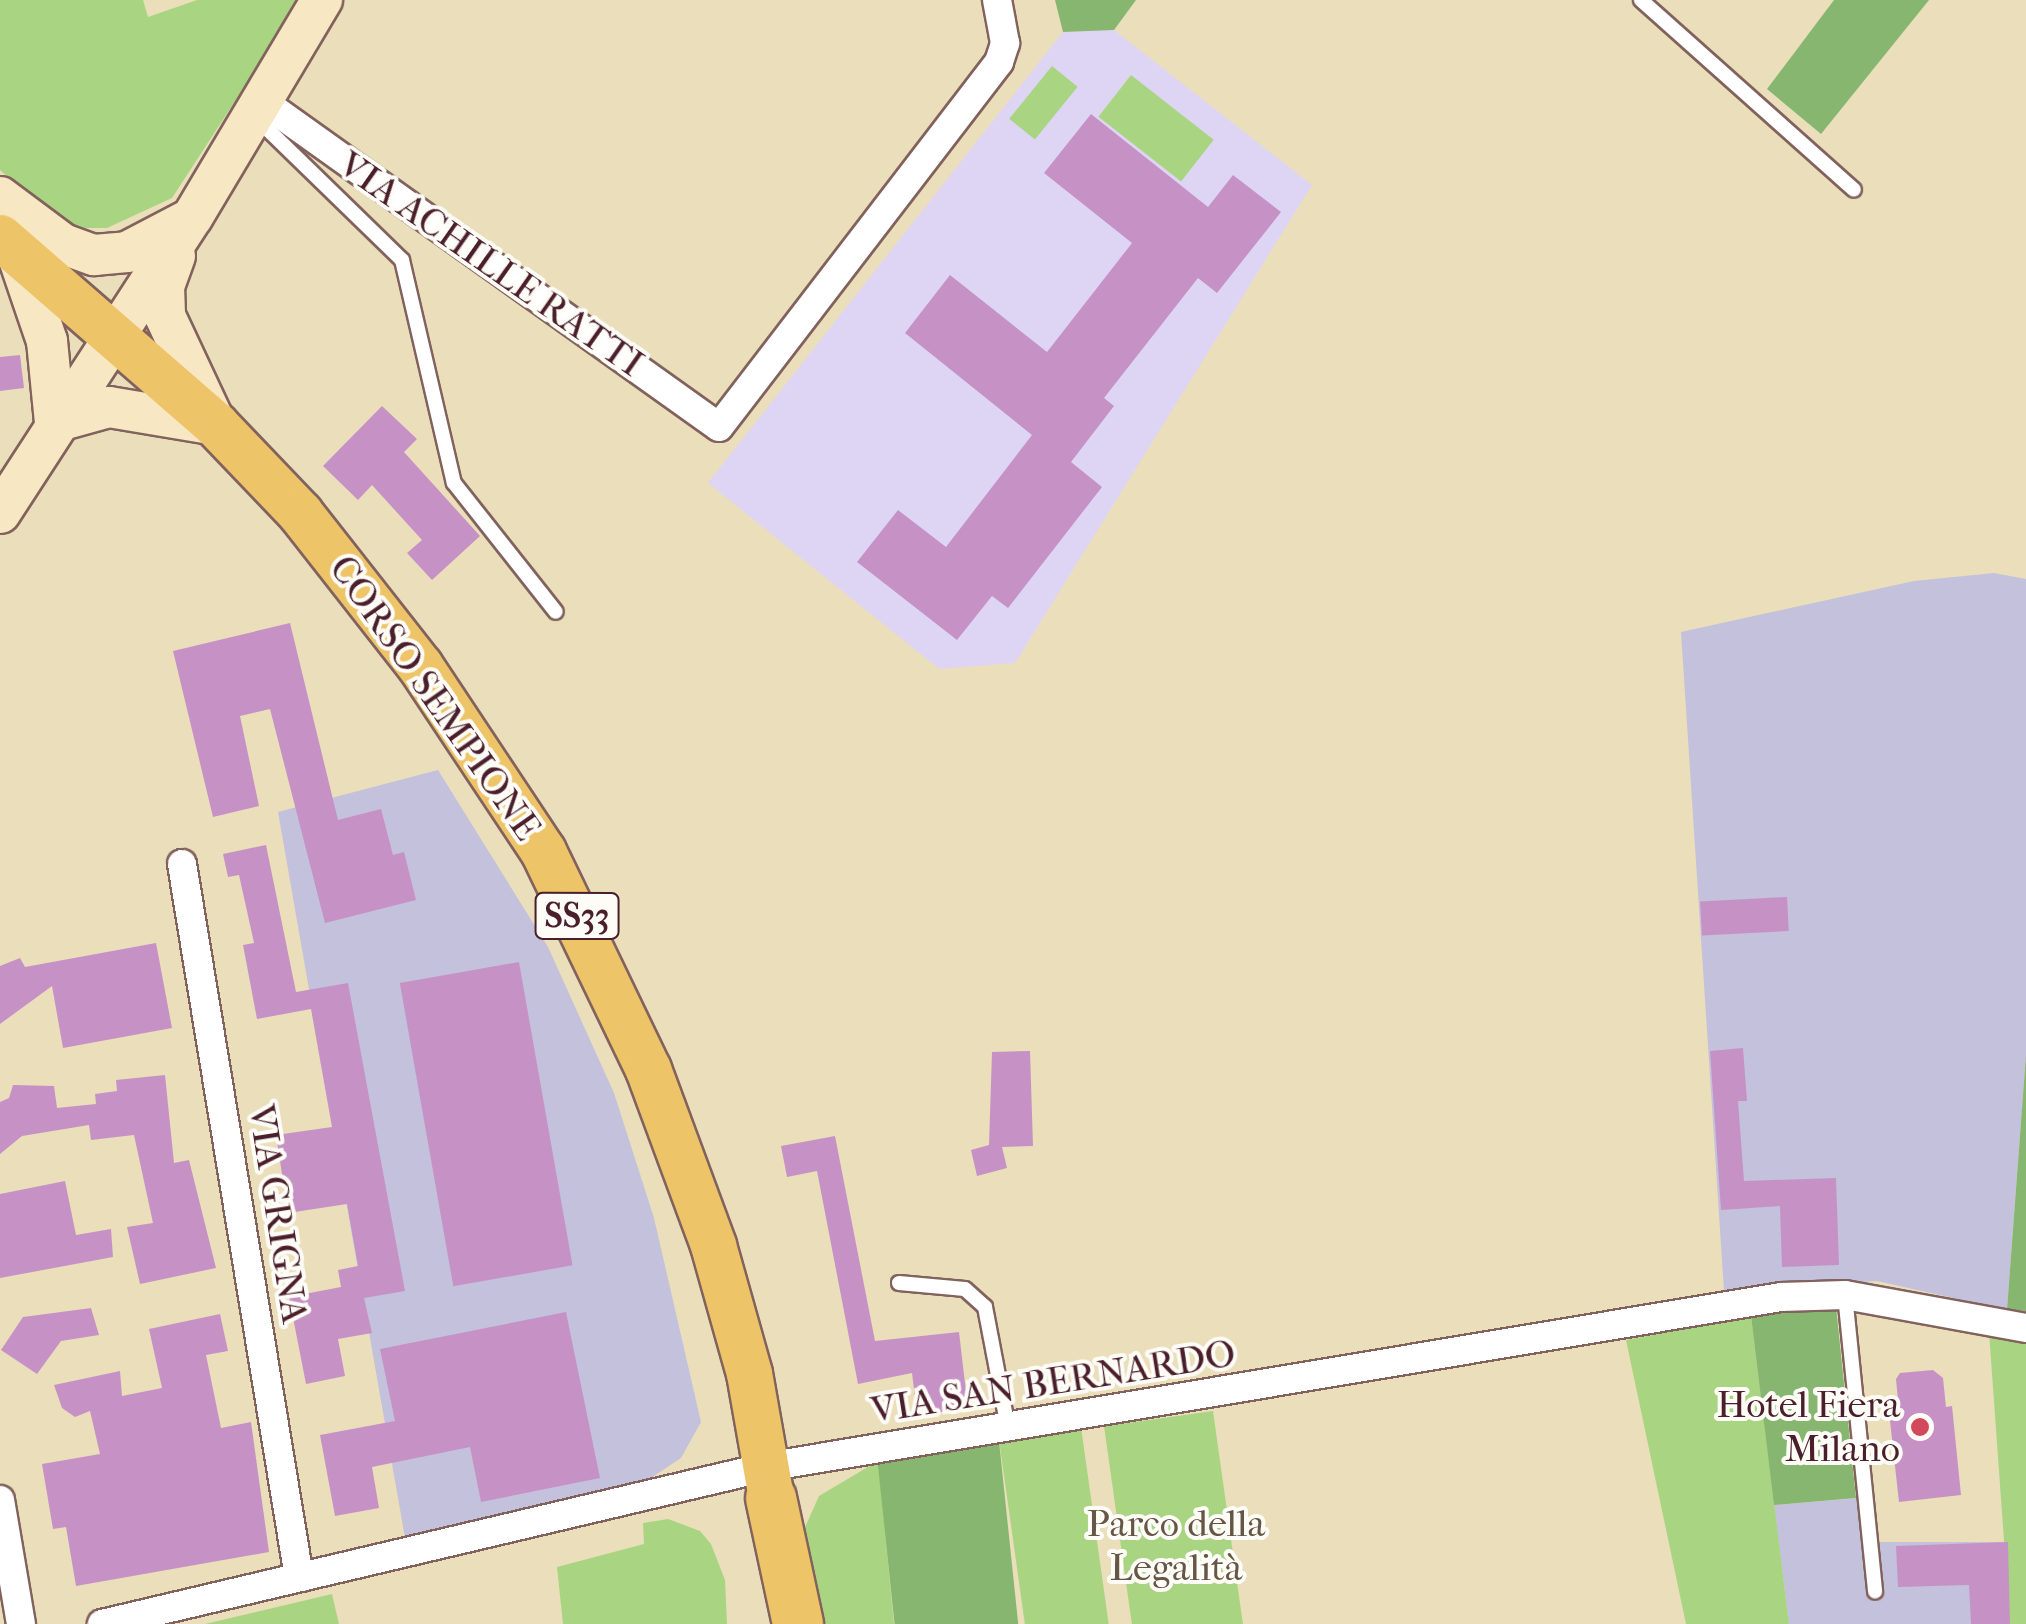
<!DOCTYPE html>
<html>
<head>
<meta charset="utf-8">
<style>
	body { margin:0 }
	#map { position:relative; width:2026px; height:1624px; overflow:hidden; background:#ebdebb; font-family:"IM FELL French Canon",serif }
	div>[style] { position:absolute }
	.built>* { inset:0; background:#ded5f5 }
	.industrial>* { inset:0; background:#c3c1db }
	.green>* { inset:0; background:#a9d582; transform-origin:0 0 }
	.forest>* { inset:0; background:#86b670; transform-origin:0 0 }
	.building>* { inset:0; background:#c692c5; transform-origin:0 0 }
	.roads { filter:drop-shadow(2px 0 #82625d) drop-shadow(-2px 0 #82625d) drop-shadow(0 2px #82625d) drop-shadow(0 -2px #82625d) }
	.lane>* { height:14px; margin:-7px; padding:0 7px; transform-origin:7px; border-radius:7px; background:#fff }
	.street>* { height:28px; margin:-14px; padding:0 14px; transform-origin:14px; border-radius:14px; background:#fff }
	.secondary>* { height:40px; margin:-20px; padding:0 20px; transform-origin:20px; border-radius:20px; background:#f8e7c3 }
	.primary>* { height:45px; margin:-22.5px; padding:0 22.5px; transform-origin:22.5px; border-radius:22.5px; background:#eec469 }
	.highway>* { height:50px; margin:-25px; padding:0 25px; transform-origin:25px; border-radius:25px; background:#eec469 }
	.dots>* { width:28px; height:28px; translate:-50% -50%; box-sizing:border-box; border:5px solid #fdfcf7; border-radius:50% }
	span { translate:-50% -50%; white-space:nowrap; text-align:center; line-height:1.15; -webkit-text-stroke:8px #fdfcf7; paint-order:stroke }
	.shield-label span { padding:2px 8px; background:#fdfcf7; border:2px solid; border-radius:8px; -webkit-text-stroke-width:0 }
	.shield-label { font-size:35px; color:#4a1f2b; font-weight:700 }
	.street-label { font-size:38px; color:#4a1f2b }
	.poi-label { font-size:38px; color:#4a1f2b }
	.right { translate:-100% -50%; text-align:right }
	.park-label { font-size:38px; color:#665645 }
</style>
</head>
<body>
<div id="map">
	<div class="built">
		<i style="clip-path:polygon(1114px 30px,1312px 185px,1015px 663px,939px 669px,708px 483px,1063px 32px)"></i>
	</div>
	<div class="industrial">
		<i style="clip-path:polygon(1994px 573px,2026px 579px,2026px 1055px,2007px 1310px,1877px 1281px,1724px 1291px,1681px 632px,1914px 581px)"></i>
		<i style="clip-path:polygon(438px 770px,548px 947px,614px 1093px,654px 1218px,701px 1422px,681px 1458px,648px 1480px,405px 1538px,278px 812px)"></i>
		<i style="clip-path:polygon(1872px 1497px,1877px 1542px,2008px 1542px,2010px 1624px,1789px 1624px,1774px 1505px)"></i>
	</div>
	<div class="green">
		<i style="clip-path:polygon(0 0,143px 0,148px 17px,197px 0,301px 0,172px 198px,107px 228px,79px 228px,50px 214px,0 170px)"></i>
		<i style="left:1052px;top:66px;width:33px;height:68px;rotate:39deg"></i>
		<i style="left:1131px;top:75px;width:105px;height:53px;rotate:38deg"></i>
		<i style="clip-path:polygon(1751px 1316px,1789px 1624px,1686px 1624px,1626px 1340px)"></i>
		<i style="clip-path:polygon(1989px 1332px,2026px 1339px,2026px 1624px,2010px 1624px)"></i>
		<i style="left:1213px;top:1411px;width:215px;height:110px;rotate:82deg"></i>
		<i style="left:1081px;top:1427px;width:199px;height:83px;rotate:82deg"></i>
		<i style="clip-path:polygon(878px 1461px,894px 1624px,819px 1624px,802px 1534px,819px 1496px)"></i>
		<i style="clip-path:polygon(668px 1519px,700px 1531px,711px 1544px,725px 1580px,727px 1624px,563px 1624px,557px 1567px,644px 1544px,643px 1523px)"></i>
		<i style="clip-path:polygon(332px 1594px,339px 1624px,205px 1624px)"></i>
	</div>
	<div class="forest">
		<i style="clip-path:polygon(1055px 0,1136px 0,1114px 30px,1063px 32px)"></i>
		<i style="clip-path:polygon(1834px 0,1929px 0,1821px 134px,1767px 89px)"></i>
		<i style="clip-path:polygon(2026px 1055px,2026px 1311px,2007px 1310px)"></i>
		<i style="clip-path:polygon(1817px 1305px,1836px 1307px,1856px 1498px,1774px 1505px,1751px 1316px)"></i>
		<i style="left:999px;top:1441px;width:184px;height:123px;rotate:84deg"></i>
	</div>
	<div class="building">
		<i style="clip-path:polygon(1091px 114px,1208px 207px,1233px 175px,1281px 212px,1217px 293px,1198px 278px,1104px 398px,1114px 406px,1071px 462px,1102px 487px,1008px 608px,992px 596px,957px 640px,857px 562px,898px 510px,946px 547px,1032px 435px,905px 333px,950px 275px,1047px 352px,1132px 243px,1044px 173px)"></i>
		<i style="clip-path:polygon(20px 355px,24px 388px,0 391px,0 357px)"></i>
		<i style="clip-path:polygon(382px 406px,417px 439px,404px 452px,480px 536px,432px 580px,407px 553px,422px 540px,372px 485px,358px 500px,323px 466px)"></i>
		<i style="clip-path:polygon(290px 623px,338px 820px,381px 809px,393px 855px,404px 852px,416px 900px,325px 923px,270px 709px,240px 716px,259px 806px,213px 817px,173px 651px)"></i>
		<i style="clip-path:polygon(266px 845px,296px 992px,348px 983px,405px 1291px,364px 1298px,372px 1333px,338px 1339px,345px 1376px,306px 1384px,289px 1297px,341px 1287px,338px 1270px,358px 1266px,347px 1204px,288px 1213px,276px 1135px,332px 1127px,311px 1009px,257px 1019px,243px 945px,254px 943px,239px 875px,228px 877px,223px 854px)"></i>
		<i style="left:1787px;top:897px;width:34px;height:87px;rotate:87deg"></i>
		<i style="clip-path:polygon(156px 943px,172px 1028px,63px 1048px,52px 986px,0 1024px,0 966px,20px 958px,25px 967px)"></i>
		<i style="left:519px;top:962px;width:308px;height:121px;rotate:80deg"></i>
		<i style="clip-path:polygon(1743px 1048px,1747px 1101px,1738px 1101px,1744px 1181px,1836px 1178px,1839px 1265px,1782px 1267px,1780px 1206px,1721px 1210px,1710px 1051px)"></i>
		<i style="clip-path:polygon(1030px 1051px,1033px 1146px,1002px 1147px,1007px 1168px,977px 1176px,971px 1150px,989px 1145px,992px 1052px)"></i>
		<i style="clip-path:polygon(165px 1075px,174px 1163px,189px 1160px,216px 1268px,140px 1284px,127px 1227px,153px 1223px,134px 1135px,91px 1140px,89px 1125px,22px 1136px,0 1154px,0 1102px,9px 1098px,13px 1085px,54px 1086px,57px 1108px,96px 1104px,95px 1094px,117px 1091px,116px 1080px)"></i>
		<i style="clip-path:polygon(835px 1136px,875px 1341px,959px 1332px,968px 1409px,917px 1415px,912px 1373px,858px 1384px,817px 1171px,787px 1177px,781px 1146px)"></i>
		<i style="clip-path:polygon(65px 1181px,76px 1235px,111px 1229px,113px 1257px,0 1278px,0 1194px)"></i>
		<i style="clip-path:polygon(91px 1308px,99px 1335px,61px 1341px,37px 1374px,1px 1350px,23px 1317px)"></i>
		<i style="clip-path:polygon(566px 1312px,600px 1478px,481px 1502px,470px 1447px,372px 1467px,379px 1508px,335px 1516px,320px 1435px,395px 1421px,380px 1349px)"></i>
		<i style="clip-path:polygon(220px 1314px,228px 1351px,206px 1355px,221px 1428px,251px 1422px,269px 1552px,76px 1586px,66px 1527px,53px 1529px,42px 1464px,100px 1454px,90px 1411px,75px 1417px,62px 1408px,54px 1385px,120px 1371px,122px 1396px,162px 1388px,149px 1329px)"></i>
		<i style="clip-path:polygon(1933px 1370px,1943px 1378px,1946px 1407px,1952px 1406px,1961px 1495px,1899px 1502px,1889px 1412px,1899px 1411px,1896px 1379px,1900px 1373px)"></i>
		<i style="clip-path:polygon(2008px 1542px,2010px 1624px,1971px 1624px,1969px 1585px,1898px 1587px,1896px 1546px)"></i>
	</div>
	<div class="roads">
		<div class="lane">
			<i style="left:1641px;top:0;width:285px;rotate:41.7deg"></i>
			<i style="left:257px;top:119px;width:202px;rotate:44.2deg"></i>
			<i style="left:402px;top:260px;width:229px;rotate:76.9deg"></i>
			<i style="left:454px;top:483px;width:164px;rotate:51.7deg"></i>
			<i style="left:899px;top:1283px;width:66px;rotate:5.2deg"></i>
			<i style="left:965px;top:1289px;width:27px;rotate:42deg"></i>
			<i style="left:985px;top:1307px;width:123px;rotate:79.2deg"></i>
			<i style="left:1845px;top:1295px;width:298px;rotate:84.2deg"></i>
		</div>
		<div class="street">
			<i style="left:262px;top:101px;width:561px;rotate:35.5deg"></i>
			<i style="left:719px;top:427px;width:460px;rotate:-52.5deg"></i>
			<i style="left:999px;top:62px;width:20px;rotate:-72deg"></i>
			<i style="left:1005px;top:43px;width:44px;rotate:-100.5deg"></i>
			<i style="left:182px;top:864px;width:723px;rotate:80.68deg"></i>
			<i style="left:0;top:1500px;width:126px;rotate:80.4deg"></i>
			<i style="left:102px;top:1624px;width:682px;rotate:-13.3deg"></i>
			<i style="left:766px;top:1467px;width:1029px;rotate:-9.51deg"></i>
			<i style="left:1781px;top:1297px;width:64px;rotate:-1.8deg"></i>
			<i style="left:1845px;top:1295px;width:184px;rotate:10.3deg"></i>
		</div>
		<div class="secondary">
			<i style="left:0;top:197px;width:79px;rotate:36.7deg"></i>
			<i style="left:63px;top:244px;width:33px;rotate:20deg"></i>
			<i style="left:94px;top:255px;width:33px;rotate:-5deg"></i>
			<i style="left:127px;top:252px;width:67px;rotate:-27.7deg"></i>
			<i style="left:17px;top:253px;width:93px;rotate:71.2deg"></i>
			<i style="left:47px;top:341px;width:81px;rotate:84.4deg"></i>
			<i style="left:175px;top:256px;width:32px;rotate:110deg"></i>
			<i style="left:164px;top:286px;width:30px;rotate:88deg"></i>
			<i style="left:165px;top:316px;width:120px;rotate:64.9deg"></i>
			<i style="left:55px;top:422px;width:56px;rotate:-15.5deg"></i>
			<i style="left:109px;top:407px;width:109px;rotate:9.5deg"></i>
			<i style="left:0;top:513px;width:354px;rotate:-57deg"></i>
			<i style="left:193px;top:216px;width:252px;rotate:-59.2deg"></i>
		</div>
		<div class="primary">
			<i style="left:0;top:237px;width:286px;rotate:41deg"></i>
			<i style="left:216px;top:425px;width:122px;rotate:46.3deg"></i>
			<i style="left:300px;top:513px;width:194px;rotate:51.9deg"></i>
			<i style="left:420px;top:666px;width:222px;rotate:56.4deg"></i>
			<i style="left:543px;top:851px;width:242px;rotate:64.3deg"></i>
			<i style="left:648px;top:1069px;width:188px;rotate:69.7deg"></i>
			<i style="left:713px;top:1245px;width:133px;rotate:74.3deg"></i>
			<i style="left:749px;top:1373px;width:127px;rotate:80deg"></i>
		</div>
		<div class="highway">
			<i style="left:771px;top:1498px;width:129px;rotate:77.9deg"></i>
		</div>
	</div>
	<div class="dots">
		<i style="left:1920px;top:1427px;background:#d1495b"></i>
	</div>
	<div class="shield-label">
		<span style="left:577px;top:916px">SS33</span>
	</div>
	<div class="street-label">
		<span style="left:491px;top:264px;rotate:35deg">VIA ACHILLE RATTI</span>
		<span style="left:435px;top:698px;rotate:55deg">CORSO SEMPIONE</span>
		<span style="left:278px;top:1214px;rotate:81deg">VIA GRIGNA</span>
		<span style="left:1053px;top:1382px;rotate:-9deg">VIA SAN BERNARDO</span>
	</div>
	<div class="poi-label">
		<span class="right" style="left:1900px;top:1427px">Hotel Fiera<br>Milano</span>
	</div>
	<div class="park-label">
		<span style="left:1176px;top:1546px">Parco della<br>Legalità</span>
	</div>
</div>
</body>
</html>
